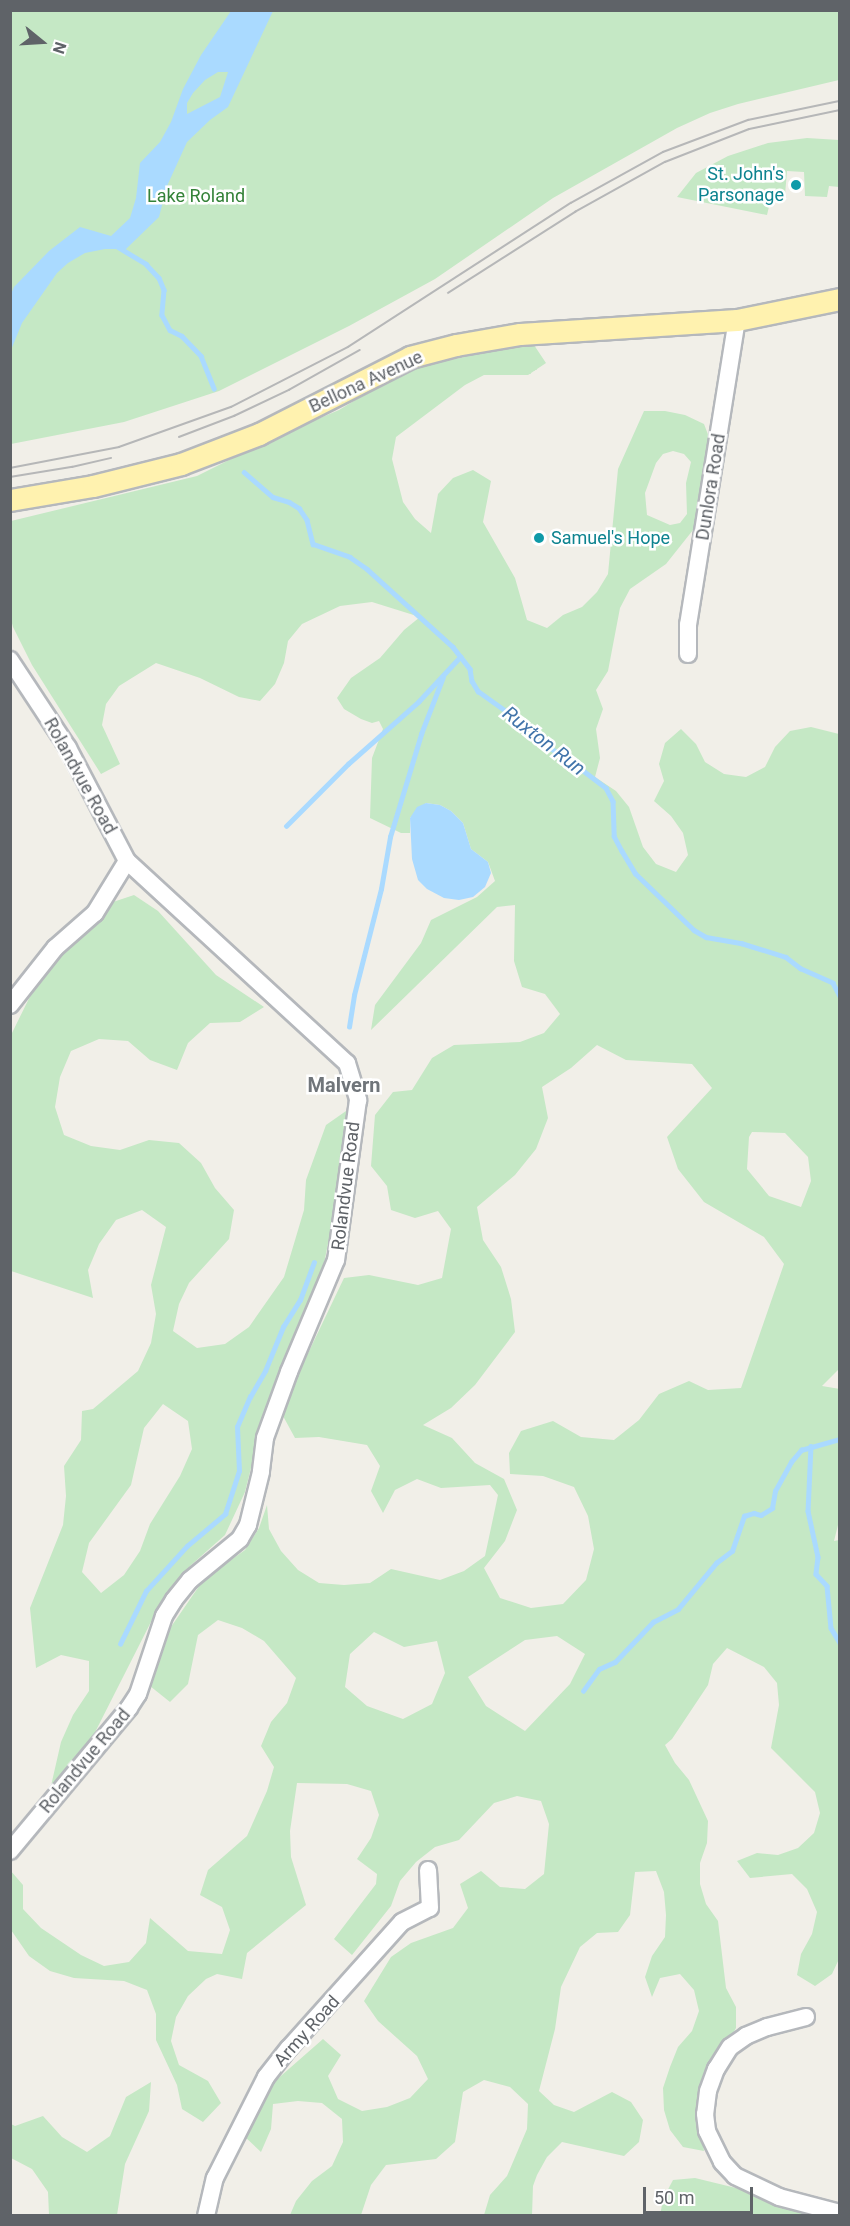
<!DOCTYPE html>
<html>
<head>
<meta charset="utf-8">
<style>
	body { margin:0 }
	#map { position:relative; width:850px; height:2226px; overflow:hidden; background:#f1efe8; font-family:Roboto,sans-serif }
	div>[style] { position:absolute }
	.green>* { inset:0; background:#c5e8c5 }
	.water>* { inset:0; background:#aadaff }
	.stream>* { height:4.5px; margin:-2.25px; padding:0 2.25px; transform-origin:2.25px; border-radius:2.25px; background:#aadaff }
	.roads { filter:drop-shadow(2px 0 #b5b8bc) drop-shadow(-2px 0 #b5b8bc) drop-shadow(0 2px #b5b8bc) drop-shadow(0 -2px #b5b8bc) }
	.minor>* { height:16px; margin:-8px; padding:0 8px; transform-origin:8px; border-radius:8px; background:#fff }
	.major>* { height:21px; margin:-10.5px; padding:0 10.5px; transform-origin:10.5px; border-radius:10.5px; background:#fff2af }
	.tram>* { height:1.5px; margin:-0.75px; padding:0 0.75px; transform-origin:0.75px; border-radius:0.75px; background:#b6b7b8 }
	.dots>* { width:16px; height:16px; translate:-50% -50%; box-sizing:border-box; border:3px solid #fff; border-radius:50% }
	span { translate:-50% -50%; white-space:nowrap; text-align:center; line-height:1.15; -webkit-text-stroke:5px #fff; paint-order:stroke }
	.culture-label { font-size:18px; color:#0d838f }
	.right { translate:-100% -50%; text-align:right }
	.left { translate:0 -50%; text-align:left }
	.park-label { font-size:18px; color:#348238 }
	.street-label { font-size:18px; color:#5f6368 }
	.water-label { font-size:20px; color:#4174aa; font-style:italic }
	.neighbourhood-label { font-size:20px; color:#70757a; font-weight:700 }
	.frame { position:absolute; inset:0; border:12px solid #5f6368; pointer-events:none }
	.north { position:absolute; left:12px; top:12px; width:60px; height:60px; -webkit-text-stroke:4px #fff; paint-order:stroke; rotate:108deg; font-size:16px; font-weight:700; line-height:24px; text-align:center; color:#5f6368 }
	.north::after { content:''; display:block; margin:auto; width:21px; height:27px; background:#5f6368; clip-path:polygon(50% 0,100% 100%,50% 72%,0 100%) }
	.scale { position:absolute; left:643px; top:2187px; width:110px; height:27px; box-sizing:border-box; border:3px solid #5f6368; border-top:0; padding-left:8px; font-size:18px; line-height:21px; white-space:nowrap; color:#5f6368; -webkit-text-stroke:4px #fff; paint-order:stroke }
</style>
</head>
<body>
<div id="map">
	<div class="green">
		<i style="clip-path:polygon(10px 11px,839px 11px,839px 80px,738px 104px,710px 113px,677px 128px,553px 198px,435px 279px,349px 326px,219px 391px,124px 422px,11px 444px)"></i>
		<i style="clip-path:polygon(807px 138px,839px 140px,839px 187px,829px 186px,827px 197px,805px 196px,804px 172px,787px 171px,785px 195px,772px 194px,767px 215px,677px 197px,696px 173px,728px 156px,768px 143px)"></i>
		<i style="clip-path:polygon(evenodd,534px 345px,546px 363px,528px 375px,484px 375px,465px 385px,396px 437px,392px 459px,403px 502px,415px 519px,431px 533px,438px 494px,453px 478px,473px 470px,491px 481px,483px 522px,515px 578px,527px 620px,547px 628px,563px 615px,582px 607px,597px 592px,608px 574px,618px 469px,644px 411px,665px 411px,685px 415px,704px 424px,712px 445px,705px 489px,693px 530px,666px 564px,630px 589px,620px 608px,608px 671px,596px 690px,603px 709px,596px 729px,600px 758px,595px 777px,616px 791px,629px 807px,643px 847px,656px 864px,676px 872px,688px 855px,683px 833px,671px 816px,654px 801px,664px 781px,659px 764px,665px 743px,681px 729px,696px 744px,705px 762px,724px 774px,746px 777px,765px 767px,775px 747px,790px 731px,811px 727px,839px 734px,840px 1368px,822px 1386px,840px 1389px,840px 1517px,834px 1541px,839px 1540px,839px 1959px,832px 1974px,815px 1986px,797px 1975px,801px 1954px,812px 1934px,817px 1912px,807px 1889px,792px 1874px,750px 1878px,737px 1861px,757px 1853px,778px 1855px,798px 1848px,814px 1833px,820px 1813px,815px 1792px,771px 1748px,779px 1705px,777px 1683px,764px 1667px,727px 1648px,713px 1664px,708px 1685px,672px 1739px,665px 1745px,675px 1763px,689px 1780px,708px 1821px,707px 1843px,700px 1863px,700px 1884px,706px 1904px,718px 1921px,726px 1988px,736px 2007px,736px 2028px,726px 2046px,701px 2130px,704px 2151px,683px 2147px,670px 2130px,664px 2110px,663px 2088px,670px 2067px,678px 2047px,692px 2031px,699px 2011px,694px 1990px,680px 1974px,660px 1978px,652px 1997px,645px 1977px,652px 1956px,665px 1937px,666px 1915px,664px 1892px,656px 1871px,635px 1872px,630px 1915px,618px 1932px,597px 1933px,580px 1947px,561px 1987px,555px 2029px,539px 2091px,554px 2105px,574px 2112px,612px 2092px,631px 2102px,643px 2120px,639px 2142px,624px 2156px,562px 2142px,547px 2157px,537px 2175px,533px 2186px,532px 2215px,484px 2215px,490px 2195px,507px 2176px,527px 2129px,528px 2104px,510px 2087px,484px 2080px,463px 2092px,455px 2142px,436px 2159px,386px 2165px,371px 2185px,361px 2215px,290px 2215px,296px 2201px,312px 2181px,332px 2166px,343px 2142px,342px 2119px,322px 2103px,298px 2101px,273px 2104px,271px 2129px,261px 2152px,243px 2135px,266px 2089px,323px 2039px,341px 2055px,328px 2076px,338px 2099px,362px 2111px,387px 2107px,410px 2098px,428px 2079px,417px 2056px,378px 2021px,364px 2001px,391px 1957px,411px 1943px,453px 1928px,468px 1908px,460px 1884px,481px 1871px,500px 1887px,525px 1889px,544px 1874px,549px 1824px,541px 1801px,517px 1796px,494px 1803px,459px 1840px,435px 1847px,416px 1862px,400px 1881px,391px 1906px,352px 1955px,334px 1939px,376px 1884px,377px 1874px,357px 1859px,371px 1838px,379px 1815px,371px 1791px,347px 1784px,297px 1783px,290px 1831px,291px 1857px,306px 1905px,247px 1953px,242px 1979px,217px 1974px,206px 1979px,188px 1996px,176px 2017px,171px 2041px,179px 2065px,208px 2081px,221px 2103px,203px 2122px,182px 2109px,177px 2085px,156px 2040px,156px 2014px,147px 1990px,124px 1981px,74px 1978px,50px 1971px,29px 1956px,11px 1930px,10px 1870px,23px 1885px,23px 1909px,41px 1928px,81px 1955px,104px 1966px,129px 1962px,146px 1943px,150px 1918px,188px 1951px,222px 1954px,230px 1930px,222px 1907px,200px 1895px,208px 1870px,247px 1836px,267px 1791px,274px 1767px,261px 1746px,271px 1722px,287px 1703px,296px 1678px,264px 1641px,242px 1628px,218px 1620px,198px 1635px,188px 1684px,170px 1702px,150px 1686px,164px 1637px,204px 1579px,245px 1550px,259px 1528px,267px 1505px,269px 1529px,281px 1551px,298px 1570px,319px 1583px,344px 1585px,370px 1583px,391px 1569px,440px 1580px,464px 1571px,485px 1556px,498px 1495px,490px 1485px,441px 1488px,417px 1479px,395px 1490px,383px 1513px,371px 1491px,380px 1466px,367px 1445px,319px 1437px,295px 1438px,283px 1416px,301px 1368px,344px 1278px,369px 1275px,418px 1285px,442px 1278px,451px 1229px,438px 1211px,415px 1218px,391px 1210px,387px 1186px,371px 1166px,375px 1115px,393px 1092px,412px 1090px,432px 1058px,454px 1045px,520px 1042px,544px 1033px,560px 1014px,545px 994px,522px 987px,514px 961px,515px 905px,497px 907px,371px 1030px,375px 1005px,421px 943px,431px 920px,477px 897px,495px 881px,488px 862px,471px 849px,463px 823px,451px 811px,440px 805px,426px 803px,410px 818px,410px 833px,401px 833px,370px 818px,372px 758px,383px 729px,379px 721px,372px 723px,361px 719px,344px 709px,337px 698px,351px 678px,380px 658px,404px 630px,420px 617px,372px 602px,340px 606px,302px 624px,288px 641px,284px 663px,275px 684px,260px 701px,239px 697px,200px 678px,156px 663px,119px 686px,106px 704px,102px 725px,120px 764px,101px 774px,32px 665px,13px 627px,10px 616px,11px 521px,197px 476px,273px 438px,339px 410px,405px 370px,513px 346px,534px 345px,673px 451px,684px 454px,691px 462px,686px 483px,687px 514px,680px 523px,670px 525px,647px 515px,645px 493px,656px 463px,663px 454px,673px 451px,534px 345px,597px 1045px,626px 1060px,692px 1064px,712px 1088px,667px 1137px,678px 1169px,704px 1202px,764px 1237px,784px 1264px,741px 1388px,708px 1390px,689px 1381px,659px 1394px,639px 1420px,614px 1440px,581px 1437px,553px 1421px,521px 1431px,509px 1453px,510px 1474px,543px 1476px,574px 1487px,588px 1516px,594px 1549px,586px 1580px,563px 1604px,531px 1608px,500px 1598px,484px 1568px,505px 1541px,517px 1510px,504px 1479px,475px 1463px,452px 1438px,423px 1425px,451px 1408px,475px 1385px,515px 1332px,511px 1299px,501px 1267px,483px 1240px,477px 1207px,515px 1175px,536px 1149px,548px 1118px,542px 1087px,571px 1068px,597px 1045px,534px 345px,752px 1132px,785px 1133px,808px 1157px,811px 1181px,801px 1207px,769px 1196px,747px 1169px,749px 1137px,752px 1132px,534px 345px,374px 1632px,404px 1647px,437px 1641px,445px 1673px,432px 1704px,403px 1719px,367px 1706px,345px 1687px,350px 1654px,374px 1632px,534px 345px,557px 1636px,585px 1654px,570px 1684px,525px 1731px,486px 1706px,468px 1677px,525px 1640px,557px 1636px)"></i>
		<i style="clip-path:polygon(evenodd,134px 895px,158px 911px,216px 975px,264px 1007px,240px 1022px,210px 1023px,188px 1043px,177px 1070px,150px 1060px,128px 1041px,99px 1039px,71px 1051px,60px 1077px,55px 1107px,64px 1135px,91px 1146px,120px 1150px,149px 1140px,179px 1143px,201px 1163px,215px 1188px,234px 1210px,229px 1239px,189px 1283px,179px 1304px,173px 1331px,197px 1348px,225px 1344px,249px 1327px,284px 1277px,304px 1210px,306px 1180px,326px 1125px,346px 1111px,347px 1147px,322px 1274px,266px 1408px,245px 1492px,225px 1535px,190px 1566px,156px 1612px,84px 1754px,48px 1799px,61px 1742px,73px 1715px,89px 1691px,89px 1661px,61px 1655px,36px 1668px,30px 1608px,63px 1525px,66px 1496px,64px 1466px,81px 1440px,82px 1411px,93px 1409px,138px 1371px,151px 1343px,156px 1314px,151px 1285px,166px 1227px,142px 1210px,116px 1220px,99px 1244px,88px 1270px,93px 1298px,11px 1271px,11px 1035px,45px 966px,107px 904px,134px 895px,163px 1404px,188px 1421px,192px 1449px,180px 1476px,150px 1524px,140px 1551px,124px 1575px,101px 1593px,82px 1572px,89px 1543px,131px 1485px,144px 1428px,163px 1404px)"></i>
		<i style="clip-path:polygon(151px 2082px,149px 2111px,125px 2164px,117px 2215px,49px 2215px,48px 2192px,32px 2169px,11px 2158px,11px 2124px,15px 2126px,43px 2116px,62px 2137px,87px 2152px,110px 2136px,126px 2097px)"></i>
		<i style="clip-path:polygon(695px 2178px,736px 2188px,825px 2215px,660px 2216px,663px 2199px,673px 2180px)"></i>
	</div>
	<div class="water">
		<i style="clip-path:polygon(evenodd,231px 11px,273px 11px,228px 107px,210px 120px,187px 142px,167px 186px,159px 217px,126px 249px,105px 249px,85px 253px,68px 263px,57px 273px,22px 323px,11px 350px,11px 294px,14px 287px,49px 251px,80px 227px,111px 236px,130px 218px,136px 198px,140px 163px,160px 142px,171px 122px,183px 89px,201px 55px,231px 11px,218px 72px,228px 72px,220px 97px,187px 114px,187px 103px,193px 93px,205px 80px,218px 72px)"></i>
		<i style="clip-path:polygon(426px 803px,440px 805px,451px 811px,463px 823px,471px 849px,488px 862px,491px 873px,485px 887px,473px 897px,459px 900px,444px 898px,427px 889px,418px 880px,412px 859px,410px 818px,417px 807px)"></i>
	</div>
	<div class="stream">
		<i style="left:118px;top:247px;width:33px;rotate:31deg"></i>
		<i style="left:146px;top:264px;width:19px;rotate:47deg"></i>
		<i style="left:159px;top:278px;width:13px;rotate:67deg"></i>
		<i style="left:164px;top:290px;width:25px;rotate:95deg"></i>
		<i style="left:162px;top:315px;width:17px;rotate:62deg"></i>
		<i style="left:170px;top:330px;width:13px;rotate:27deg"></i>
		<i style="left:182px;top:336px;width:28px;rotate:46deg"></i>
		<i style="left:201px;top:356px;width:35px;rotate:68deg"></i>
		<i style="left:244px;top:472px;width:38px;rotate:41deg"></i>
		<i style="left:273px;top:497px;width:17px;rotate:17deg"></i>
		<i style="left:289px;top:502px;width:12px;rotate:31deg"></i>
		<i style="left:299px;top:508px;width:14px;rotate:56deg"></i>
		<i style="left:307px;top:520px;width:25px;rotate:76deg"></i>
		<i style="left:313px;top:544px;width:39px;rotate:19deg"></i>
		<i style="left:350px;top:557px;width:21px;rotate:35deg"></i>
		<i style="left:367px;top:569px;width:116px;rotate:42.2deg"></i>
		<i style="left:453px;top:647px;width:28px;rotate:52deg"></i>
		<i style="left:470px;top:669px;width:12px;rotate:81deg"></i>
		<i style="left:472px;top:681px;width:12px;rotate:59deg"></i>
		<i style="left:478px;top:691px;width:60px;rotate:35.5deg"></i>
		<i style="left:527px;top:726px;width:19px;rotate:51deg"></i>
		<i style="left:539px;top:741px;width:34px;rotate:32deg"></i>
		<i style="left:568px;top:759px;width:48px;rotate:37.3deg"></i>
		<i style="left:606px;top:788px;width:15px;rotate:62deg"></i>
		<i style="left:613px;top:801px;width:35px;rotate:88deg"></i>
		<i style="left:614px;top:836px;width:17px;rotate:62deg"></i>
		<i style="left:622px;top:851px;width:26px;rotate:59deg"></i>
		<i style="left:635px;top:873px;width:82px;rotate:44deg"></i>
		<i style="left:694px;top:930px;width:14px;rotate:30deg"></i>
		<i style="left:706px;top:937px;width:36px;rotate:10deg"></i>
		<i style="left:741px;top:943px;width:47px;rotate:17.3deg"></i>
		<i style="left:786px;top:957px;width:18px;rotate:38deg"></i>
		<i style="left:800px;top:968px;width:36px;rotate:24deg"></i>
		<i style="left:833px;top:983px;width:15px;rotate:62deg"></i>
		<i style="left:286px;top:826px;width:88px;rotate:-45deg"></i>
		<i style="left:348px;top:764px;width:94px;rotate:-41.5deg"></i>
		<i style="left:418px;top:702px;width:62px;rotate:-47deg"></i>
		<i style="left:349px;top:1027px;width:32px;rotate:-81deg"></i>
		<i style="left:354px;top:995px;width:109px;rotate:-75.7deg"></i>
		<i style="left:381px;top:889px;width:53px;rotate:-80.2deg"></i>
		<i style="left:390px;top:837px;width:108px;rotate:-73.2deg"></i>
		<i style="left:421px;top:734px;width:61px;rotate:-68.9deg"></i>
		<i style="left:811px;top:1446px;width:65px;rotate:92.6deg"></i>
		<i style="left:808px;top:1511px;width:47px;rotate:77.7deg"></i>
		<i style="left:818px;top:1557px;width:17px;rotate:97deg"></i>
		<i style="left:816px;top:1574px;width:16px;rotate:47deg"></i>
		<i style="left:827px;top:1586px;width:42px;rotate:84.6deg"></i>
		<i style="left:831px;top:1628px;width:17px;rotate:59deg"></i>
		<i style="left:120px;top:1644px;width:59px;rotate:-63.9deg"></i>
		<i style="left:146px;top:1591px;width:61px;rotate:-47.7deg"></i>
		<i style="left:187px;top:1546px;width:50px;rotate:-40.1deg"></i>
		<i style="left:225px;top:1514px;width:45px;rotate:-72deg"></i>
		<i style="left:239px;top:1471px;width:44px;rotate:-92.6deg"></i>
		<i style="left:237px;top:1427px;width:33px;rotate:-67deg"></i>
		<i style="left:250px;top:1397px;width:30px;rotate:-60deg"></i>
		<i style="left:265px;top:1371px;width:48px;rotate:-67.8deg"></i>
		<i style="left:283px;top:1327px;width:32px;rotate:-58deg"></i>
		<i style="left:300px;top:1300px;width:40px;rotate:-69.8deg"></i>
		<i style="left:583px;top:1691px;width:27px;rotate:-54deg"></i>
		<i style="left:599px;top:1669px;width:17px;rotate:-24deg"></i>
		<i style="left:615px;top:1662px;width:55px;rotate:-46.5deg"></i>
		<i style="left:653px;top:1622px;width:28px;rotate:-27deg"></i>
		<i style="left:678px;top:1609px;width:60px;rotate:-50.4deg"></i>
		<i style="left:716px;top:1563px;width:20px;rotate:-37deg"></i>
		<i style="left:732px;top:1551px;width:37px;rotate:-71deg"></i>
		<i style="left:744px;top:1516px;width:10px;rotate:-17deg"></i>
		<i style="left:754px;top:1513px;width:7px;rotate:16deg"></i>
		<i style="left:761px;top:1515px;width:13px;rotate:-32deg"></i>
		<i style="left:772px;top:1508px;width:17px;rotate:-80deg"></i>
		<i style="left:775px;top:1491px;width:33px;rotate:-61deg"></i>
		<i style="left:791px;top:1462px;width:16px;rotate:-50deg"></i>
		<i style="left:801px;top:1450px;width:41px;rotate:-15.8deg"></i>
	</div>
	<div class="roads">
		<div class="minor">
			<i style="left:688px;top:654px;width:29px;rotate:-90deg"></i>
			<i style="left:688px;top:625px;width:309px;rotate:-80.9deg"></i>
			<i style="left:10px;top:660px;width:105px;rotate:56.6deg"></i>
			<i style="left:68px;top:748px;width:127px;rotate:62.4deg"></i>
			<i style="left:127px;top:861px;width:299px;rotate:42.6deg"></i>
			<i style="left:347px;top:1063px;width:39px;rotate:73deg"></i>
			<i style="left:358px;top:1100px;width:162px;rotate:97.8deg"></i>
			<i style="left:336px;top:1260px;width:121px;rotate:112.8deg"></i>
			<i style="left:289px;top:1372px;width:70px;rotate:110deg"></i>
			<i style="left:265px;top:1438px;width:34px;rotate:97deg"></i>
			<i style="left:261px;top:1472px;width:55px;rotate:103.8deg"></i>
			<i style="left:248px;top:1525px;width:16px;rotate:120deg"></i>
			<i style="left:240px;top:1539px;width:65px;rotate:140.6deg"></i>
			<i style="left:190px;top:1580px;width:26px;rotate:129deg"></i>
			<i style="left:174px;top:1600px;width:19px;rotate:122deg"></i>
			<i style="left:164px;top:1616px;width:82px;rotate:108.4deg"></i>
			<i style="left:138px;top:1694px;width:17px;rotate:123deg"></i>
			<i style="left:129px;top:1708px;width:186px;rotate:129.8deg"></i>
			<i style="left:10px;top:1005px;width:73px;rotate:-51.7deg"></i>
			<i style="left:55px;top:948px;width:53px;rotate:-41.2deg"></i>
			<i style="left:95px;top:913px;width:61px;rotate:-58.4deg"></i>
			<i style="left:806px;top:2017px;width:40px;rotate:165.6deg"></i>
			<i style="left:767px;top:2027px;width:23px;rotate:157deg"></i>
			<i style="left:746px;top:2036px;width:19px;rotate:145deg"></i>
			<i style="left:730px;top:2047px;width:26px;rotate:122deg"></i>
			<i style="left:716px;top:2069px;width:23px;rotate:110deg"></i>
			<i style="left:708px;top:2091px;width:23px;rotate:97deg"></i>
			<i style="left:705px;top:2114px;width:17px;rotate:83deg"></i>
			<i style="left:707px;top:2131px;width:34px;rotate:64deg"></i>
			<i style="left:722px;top:2162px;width:19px;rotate:47deg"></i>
			<i style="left:735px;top:2176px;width:49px;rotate:25.5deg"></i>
			<i style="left:779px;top:2197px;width:63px;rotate:14.7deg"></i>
			<i style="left:206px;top:2216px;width:39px;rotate:-77deg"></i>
			<i style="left:215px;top:2178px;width:113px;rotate:-63.2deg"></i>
			<i style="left:266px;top:2077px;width:37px;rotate:-52deg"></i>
			<i style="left:289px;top:2048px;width:169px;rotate:-48.1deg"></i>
			<i style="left:402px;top:1922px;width:31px;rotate:-27deg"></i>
			<i style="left:430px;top:1908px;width:38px;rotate:-93deg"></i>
		</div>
		<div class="major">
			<i style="left:10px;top:500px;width:84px;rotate:-9.6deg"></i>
			<i style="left:93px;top:486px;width:91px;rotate:-14deg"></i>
			<i style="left:181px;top:464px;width:84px;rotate:-21deg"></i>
			<i style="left:259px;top:434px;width:169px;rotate:-27deg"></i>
			<i style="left:410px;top:357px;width:48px;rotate:-14.6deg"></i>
			<i style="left:456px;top:345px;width:65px;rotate:-9.8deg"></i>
			<i style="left:520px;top:334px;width:217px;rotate:-3.7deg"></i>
			<i style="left:737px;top:320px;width:105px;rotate:-11.5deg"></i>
		</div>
	</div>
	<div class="tram">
		<i style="left:448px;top:293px;width:151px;rotate:-32.5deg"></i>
		<i style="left:575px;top:212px;width:103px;rotate:-29.1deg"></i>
		<i style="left:665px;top:162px;width:90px;rotate:-21.4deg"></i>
		<i style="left:749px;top:129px;width:93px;rotate:-11.8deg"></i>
		<i style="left:179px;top:437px;width:59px;rotate:-20.9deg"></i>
		<i style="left:234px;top:416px;width:61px;rotate:-25.3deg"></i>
		<i style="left:289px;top:390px;width:81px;rotate:-29.4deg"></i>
		<i style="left:10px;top:468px;width:111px;rotate:-10.9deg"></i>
		<i style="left:119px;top:447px;width:119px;rotate:-19.7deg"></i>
		<i style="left:231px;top:407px;width:131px;rotate:-27.1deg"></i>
		<i style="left:348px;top:347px;width:265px;rotate:-32.9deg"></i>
		<i style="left:571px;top:203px;width:105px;rotate:-29deg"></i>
		<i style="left:663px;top:152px;width:91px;rotate:-20.6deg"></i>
		<i style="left:748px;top:120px;width:94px;rotate:-11.7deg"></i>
		<i style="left:10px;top:477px;width:63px;rotate:-9.2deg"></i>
		<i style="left:72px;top:467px;width:40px;rotate:-13deg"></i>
	</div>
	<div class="dots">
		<i style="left:796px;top:185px;background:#0f9aa8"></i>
		<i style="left:539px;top:538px;background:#0f9aa8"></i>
	</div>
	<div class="culture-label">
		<span class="right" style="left:784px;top:185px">St. John's<br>Parsonage</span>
		<span class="left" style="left:551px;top:538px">Samuel's Hope</span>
	</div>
	<div class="park-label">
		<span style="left:196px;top:196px">Lake Roland</span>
	</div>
	<div class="street-label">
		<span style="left:366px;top:382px;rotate:-25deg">Bellona Avenue</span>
		<span style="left:711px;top:487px;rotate:-81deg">Dunlora Road</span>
		<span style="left:80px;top:776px;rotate:61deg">Rolandvue Road</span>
		<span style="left:346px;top:1186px;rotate:-83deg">Rolandvue Road</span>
		<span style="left:85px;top:1761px;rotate:-50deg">Rolandvue Road</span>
		<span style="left:307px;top:2031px;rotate:-48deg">Army Road</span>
	</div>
	<div class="water-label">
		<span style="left:544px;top:741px;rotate:38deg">Ruxton Run</span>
	</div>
	<div class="neighbourhood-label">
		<span style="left:344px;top:1085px">Malvern</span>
	</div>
	<div class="frame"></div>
	<div class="north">N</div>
	<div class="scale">50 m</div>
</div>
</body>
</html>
